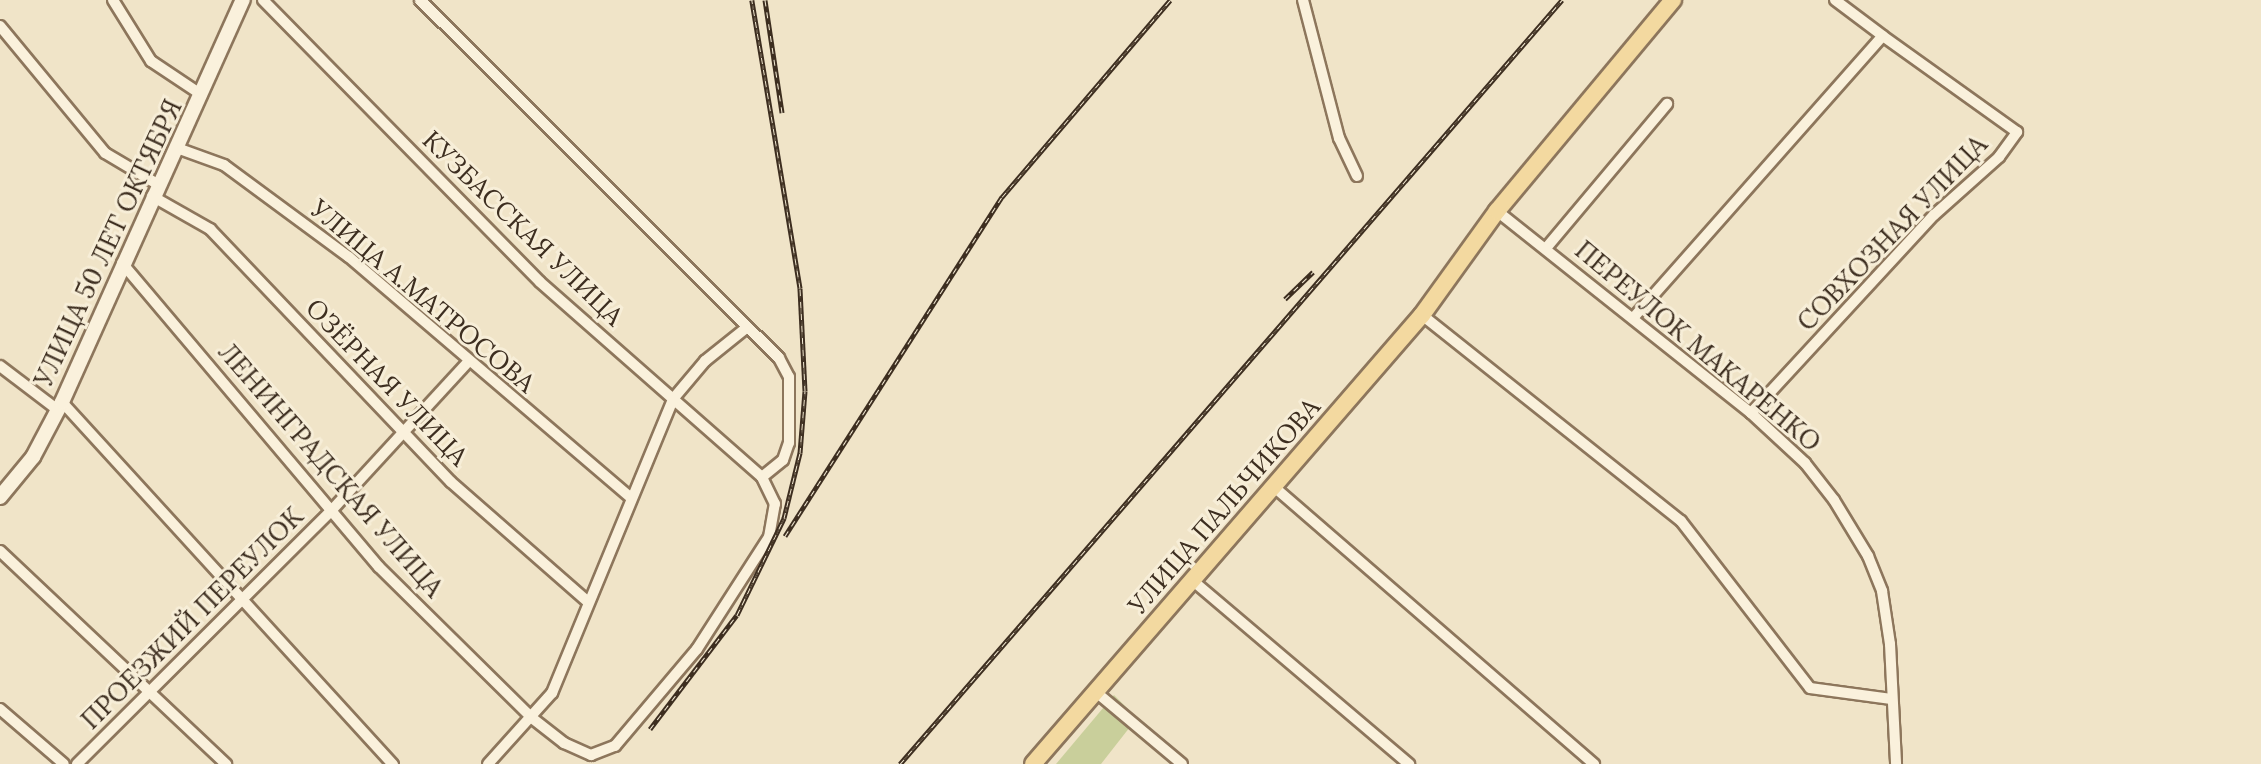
<!DOCTYPE html>
<html>
<head>
<meta charset="utf-8">
<style>
	body { margin:0 }
	#map { position:relative; width:2261px; height:764px; overflow:hidden; background:#f0e4c8; font-family:Lora,serif }
	div>[style] { position:absolute }
	.green>* { inset:0; background:#c9cf9b }
	.roads { filter:drop-shadow(2px 0 #8d765c) drop-shadow(-2px 0 #8d765c) drop-shadow(0 2px #8d765c) drop-shadow(0 -2px #8d765c) }
	.minor>* { height:10px; margin:-5px; padding:0 5px; transform-origin:5px; border-radius:5px; background:#faf1dc }
	.secondary>* { height:14px; margin:-7px; padding:0 7px; transform-origin:7px; border-radius:7px; background:#faf1dc }
	.primary>* { height:16px; margin:-8px; padding:0 8px; transform-origin:8px; border-radius:8px; background:#f3d9a0 }
	.rail>* { height:5px; margin-top:-2.5px; transform-origin:0; background:repeating-linear-gradient(90deg,#f7eed8 0 6px,#3d2e20 0 12px); box-sizing:border-box; border-block:2px solid #3d2e20 }
	span { translate:-50% -50%; white-space:nowrap; text-align:center; line-height:1.15; -webkit-text-stroke:6px #f7eed8; paint-order:stroke }
	.street-label { font-size:26px; color:#3d2e20 }
</style>
</head>
<body>
<div id="map">
	<div class="green">
		<i style="clip-path:polygon(1114px 695px,1137px 718px,1101px 764px,1056px 764px)"></i>
	</div>
	<div class="roads">
		<div class="minor">
			<i style="left:113px;top:0;width:72px;rotate:58.1deg"></i>
			<i style="left:151px;top:61px;width:61px;rotate:33.7deg"></i>
			<i style="left:263px;top:0;width:395px;rotate:45.5deg"></i>
			<i style="left:540px;top:282px;width:295px;rotate:41.3deg"></i>
			<i style="left:1303px;top:0;width:143px;rotate:75.4deg"></i>
			<i style="left:1339px;top:138px;width:42px;rotate:64.7deg"></i>
			<i style="left:0;top:26px;width:165px;rotate:50.4deg"></i>
			<i style="left:105px;top:153px;width:63px;rotate:30.7deg"></i>
			<i style="left:177px;top:148px;width:50px;rotate:19.9deg"></i>
			<i style="left:224px;top:165px;width:155px;rotate:36.4deg"></i>
			<i style="left:349px;top:257px;width:368px;rotate:40.5deg"></i>
			<i style="left:152px;top:196px;width:67px;rotate:29.6deg"></i>
			<i style="left:210px;top:229px;width:349px;rotate:46.4deg"></i>
			<i style="left:451px;top:482px;width:182px;rotate:41.2deg"></i>
			<i style="left:1497px;top:211px;width:325px;rotate:38.5deg"></i>
			<i style="left:1751px;top:413px;width:74px;rotate:42.8deg"></i>
			<i style="left:1805px;top:463px;width:47px;rotate:51.9deg"></i>
			<i style="left:1834px;top:500px;width:66px;rotate:58.7deg"></i>
			<i style="left:1868px;top:556px;width:38px;rotate:68deg"></i>
			<i style="left:1882px;top:591px;width:54px;rotate:81.4deg"></i>
			<i style="left:1890px;top:644px;width:120px;rotate:87.1deg"></i>
			<i style="left:1547px;top:247px;width:187px;rotate:-50deg"></i>
			<i style="left:122px;top:263px;width:398px;rotate:49.8deg"></i>
			<i style="left:379px;top:567px;width:215px;rotate:44.6deg"></i>
			<i style="left:532px;top:718px;width:41px;rotate:38deg"></i>
			<i style="left:564px;top:743px;width:30px;rotate:24deg"></i>
			<i style="left:591px;top:755px;width:26px;rotate:-21deg"></i>
			<i style="left:615px;top:746px;width:127px;rotate:-49.8deg"></i>
			<i style="left:697px;top:649px;width:133px;rotate:-57.3deg"></i>
			<i style="left:769px;top:537px;width:34px;rotate:-80deg"></i>
			<i style="left:775px;top:504px;width:30px;rotate:-116deg"></i>
			<i style="left:762px;top:477px;width:27px;rotate:-39deg"></i>
			<i style="left:783px;top:460px;width:18px;rotate:-71deg"></i>
			<i style="left:789px;top:443px;width:66px;rotate:-90deg"></i>
			<i style="left:789px;top:377px;width:21px;rotate:-118deg"></i>
			<i style="left:779px;top:358px;width:507px;rotate:-135.08deg"></i>
			<i style="left:1422px;top:315px;width:331px;rotate:38.5deg"></i>
			<i style="left:1681px;top:521px;width:211px;rotate:52.3deg"></i>
			<i style="left:1810px;top:688px;width:82px;rotate:7.7deg"></i>
			<i style="left:1634px;top:317px;width:375px;rotate:-48.5deg"></i>
			<i style="left:1883px;top:36px;width:60px;rotate:-143.1deg"></i>
			<i style="left:0;top:366px;width:73px;rotate:37.2deg"></i>
			<i style="left:62px;top:402px;width:491px;rotate:47.6deg"></i>
			<i style="left:1751px;top:413px;width:270px;rotate:-47.3deg"></i>
			<i style="left:1934px;top:215px;width:87px;rotate:-41.7deg"></i>
			<i style="left:1999px;top:157px;width:31px;rotate:-54deg"></i>
			<i style="left:2017px;top:132px;width:165px;rotate:-144.4deg"></i>
			<i style="left:1273px;top:486px;width:425px;rotate:40.9deg"></i>
			<i style="left:0;top:551px;width:311px;rotate:43.3deg"></i>
			<i style="left:1192px;top:580px;width:285px;rotate:40.3deg"></i>
			<i style="left:1096px;top:692px;width:112px;rotate:39.9deg"></i>
			<i style="left:0;top:709px;width:84px;rotate:40.7deg"></i>
			<i style="left:77px;top:764px;width:359px;rotate:-44.9deg"></i>
			<i style="left:331px;top:511px;width:202px;rotate:-47.4deg"></i>
			<i style="left:488px;top:764px;width:96px;rotate:-48deg"></i>
			<i style="left:552px;top:693px;width:318px;rotate:-67.6deg"></i>
			<i style="left:673px;top:399px;width:50px;rotate:-49.9deg"></i>
			<i style="left:705px;top:361px;width:53px;rotate:-38.8deg"></i>
		</div>
		<div class="secondary">
			<i style="left:0;top:497px;width:52px;rotate:-50.5deg"></i>
			<i style="left:33px;top:457px;width:62px;rotate:-62.2deg"></i>
			<i style="left:62px;top:402px;width:441px;rotate:-65.8deg"></i>
		</div>
		<div class="primary">
			<i style="left:1033px;top:764px;width:594px;rotate:-49.1deg"></i>
			<i style="left:1422px;top:315px;width:128px;rotate:-54.2deg"></i>
			<i style="left:1497px;top:211px;width:275px;rotate:-50.2deg"></i>
		</div>
	</div>
	<div class="rail">
		<i style="left:765px;top:0;width:114px;rotate:81.4deg"></i>
		<i style="left:1285px;top:299px;width:39px;rotate:-44deg"></i>
		<i style="left:785px;top:536px;width:403px;rotate:-57.4deg"></i>
		<i style="left:1002px;top:197px;width:259px;rotate:-49.5deg"></i>
		<i style="left:650px;top:729px;width:143px;rotate:-52.7deg"></i>
		<i style="left:737px;top:615px;width:108px;rotate:-64.1deg"></i>
		<i style="left:784px;top:518px;width:67px;rotate:-76.2deg"></i>
		<i style="left:800px;top:453px;width:62px;rotate:-85.4deg"></i>
		<i style="left:805px;top:391px;width:103px;rotate:-92.8deg"></i>
		<i style="left:800px;top:288px;width:292px;rotate:-99.5deg"></i>
		<i style="left:900px;top:764px;width:1011px;rotate:-49.09deg"></i>
	</div>
	<div class="street-label">
		<span style="left:523px;top:228px;rotate:44deg">КУЗБАССКАЯ УЛИЦА</span>
		<span style="left:1892px;top:233px;rotate:-46deg">СОВХОЗНАЯ УЛИЦА</span>
		<span style="left:108px;top:243px;rotate:-65deg">УЛИЦА 50 ЛЕТ ОКТЯБРЯ</span>
		<span style="left:423px;top:296px;rotate:40deg">УЛИЦА А.МАТРОСОВА</span>
		<span style="left:1698px;top:346px;rotate:40deg">ПЕРЕУЛОК МАКАРЕНКО</span>
		<span style="left:387px;top:382px;rotate:46deg">ОЗЁРНАЯ УЛИЦА</span>
		<span style="left:331px;top:470px;rotate:49deg">ЛЕНИНГРАДСКАЯ УЛИЦА</span>
		<span style="left:1224px;top:506px;rotate:-49deg">УЛИЦА ПАЛЬЧИКОВА</span>
		<span style="left:192px;top:618px;rotate:-45deg">ПРОЕЗЖИЙ ПЕРЕУЛОК</span>
	</div>
</div>
</body>
</html>
